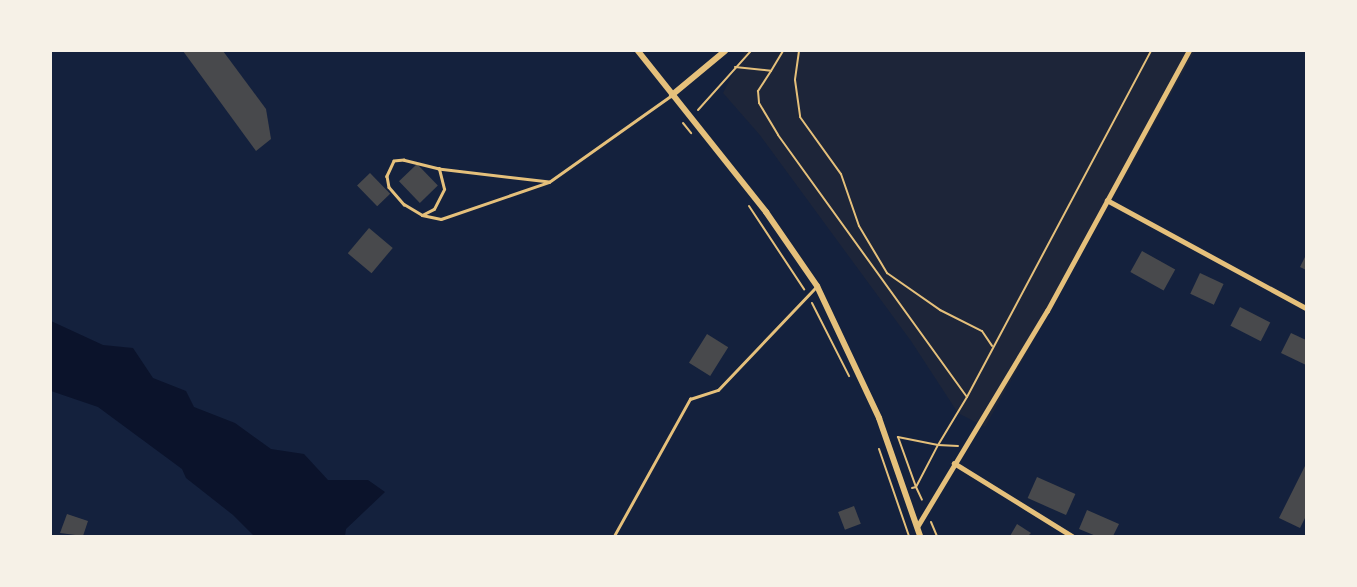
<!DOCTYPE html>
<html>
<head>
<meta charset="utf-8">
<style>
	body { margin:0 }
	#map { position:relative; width:1357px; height:587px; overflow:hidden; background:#14213d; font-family:Helvetica,sans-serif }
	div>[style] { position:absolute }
	.green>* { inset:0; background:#1d2539 }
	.water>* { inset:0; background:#0b132b }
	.building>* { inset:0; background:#48494c; transform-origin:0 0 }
	.path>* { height:2px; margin:-1px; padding:0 1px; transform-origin:1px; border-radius:1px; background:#e5c07b }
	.service>* { height:2.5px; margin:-1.25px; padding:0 1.25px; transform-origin:1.25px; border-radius:1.25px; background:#e5c07b }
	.minor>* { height:4.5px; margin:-2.25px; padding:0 2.25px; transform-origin:2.25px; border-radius:2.25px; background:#e5c07b }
	.tertiary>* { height:6px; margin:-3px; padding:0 3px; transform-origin:3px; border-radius:3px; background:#e5c07b }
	span { translate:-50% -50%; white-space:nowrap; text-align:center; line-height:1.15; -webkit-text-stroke:7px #f6f1e7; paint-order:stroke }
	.frame { position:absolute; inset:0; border:52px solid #f6f1e7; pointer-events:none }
</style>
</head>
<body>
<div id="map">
	<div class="green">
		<i style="clip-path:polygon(745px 51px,1195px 51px,985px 427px,958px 413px,911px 341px,759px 134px,723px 93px)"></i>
	</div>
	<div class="water">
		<i style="clip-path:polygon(51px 321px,103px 345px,133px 348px,153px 378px,186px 391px,194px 407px,235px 423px,271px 449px,304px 454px,328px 480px,368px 480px,385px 492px,346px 529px,345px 536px,254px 536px,233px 515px,186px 478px,182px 469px,98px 407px,51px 391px)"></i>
	</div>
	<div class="building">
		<i style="clip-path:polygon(183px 51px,223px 51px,266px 109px,271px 139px,256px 151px)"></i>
		<i style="left:417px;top:164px;width:30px;height:25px;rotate:46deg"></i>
		<i style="left:370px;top:173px;width:29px;height:18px;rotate:46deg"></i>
		<i style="left:369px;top:228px;width:31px;height:33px;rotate:40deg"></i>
		<i style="left:1142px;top:251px;width:38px;height:24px;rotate:29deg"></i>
		<i style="clip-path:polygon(1306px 255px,1306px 270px,1300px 267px)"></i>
		<i style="left:1200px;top:273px;width:26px;height:23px;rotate:25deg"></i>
		<i style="left:1240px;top:307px;width:34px;height:21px;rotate:27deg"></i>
		<i style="clip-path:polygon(1291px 333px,1306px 340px,1306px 365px,1281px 353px)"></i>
		<i style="left:707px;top:334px;width:25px;height:34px;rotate:32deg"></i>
		<i style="clip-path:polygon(1306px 464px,1306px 516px,1300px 528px,1279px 518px)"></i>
		<i style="left:1037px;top:477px;width:42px;height:23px;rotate:24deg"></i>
		<i style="left:854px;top:506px;width:19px;height:17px;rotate:69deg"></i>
		<i style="clip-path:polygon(1087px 510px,1119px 524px,1113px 536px,1096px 536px,1079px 529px)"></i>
		<i style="clip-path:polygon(67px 514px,88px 521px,83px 536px,60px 533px)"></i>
		<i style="clip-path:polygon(1017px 524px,1031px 533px,1028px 536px,1010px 536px)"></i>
	</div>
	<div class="path">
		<i style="left:799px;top:51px;width:29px;rotate:98deg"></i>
		<i style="left:795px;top:80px;width:37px;rotate:82deg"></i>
		<i style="left:800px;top:117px;width:70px;rotate:54.3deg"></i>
		<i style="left:841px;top:174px;width:55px;rotate:70.9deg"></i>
		<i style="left:859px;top:226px;width:55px;rotate:59.2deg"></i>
		<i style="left:887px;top:273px;width:65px;rotate:34.9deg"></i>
		<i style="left:940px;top:310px;width:47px;rotate:26.6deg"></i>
		<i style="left:982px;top:331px;width:18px;rotate:56deg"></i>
		<i style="left:735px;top:67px;width:36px;rotate:6deg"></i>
		<i style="left:771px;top:71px;width:24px;rotate:123deg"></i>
		<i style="left:758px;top:91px;width:12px;rotate:85deg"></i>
		<i style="left:759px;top:103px;width:37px;rotate:59deg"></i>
		<i style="left:778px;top:135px;width:323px;rotate:54.2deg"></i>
		<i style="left:967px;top:397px;width:56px;rotate:121.1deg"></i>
		<i style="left:938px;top:445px;width:20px;rotate:3deg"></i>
		<i style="left:771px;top:71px;width:23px;rotate:-59deg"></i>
		<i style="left:698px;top:110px;width:79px;rotate:-48.1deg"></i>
		<i style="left:683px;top:123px;width:13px;rotate:51deg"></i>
		<i style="left:749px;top:206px;width:100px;rotate:56.5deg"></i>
		<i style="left:812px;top:303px;width:82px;rotate:63.1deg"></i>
		<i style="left:967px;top:397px;width:392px;rotate:-62deg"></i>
		<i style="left:879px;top:449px;width:92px;rotate:71deg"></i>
		<i style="left:912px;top:488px;width:4px;rotate:-14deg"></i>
		<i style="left:916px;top:487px;width:47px;rotate:-62.4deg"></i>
		<i style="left:938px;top:445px;width:41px;rotate:-168.7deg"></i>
		<i style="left:898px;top:437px;width:53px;rotate:70.2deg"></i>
		<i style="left:916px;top:487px;width:14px;rotate:65deg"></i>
		<i style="left:931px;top:522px;width:15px;rotate:67deg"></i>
	</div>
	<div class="service">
		<i style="left:549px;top:182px;width:111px;rotate:-173.3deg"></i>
		<i style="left:439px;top:169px;width:36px;rotate:-166deg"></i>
		<i style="left:404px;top:160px;width:10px;rotate:174deg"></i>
		<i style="left:394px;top:161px;width:17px;rotate:115deg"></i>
		<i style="left:387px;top:176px;width:11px;rotate:80deg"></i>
		<i style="left:389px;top:187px;width:23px;rotate:49deg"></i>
		<i style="left:404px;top:204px;width:21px;rotate:31deg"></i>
		<i style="left:422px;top:215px;width:19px;rotate:12deg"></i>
		<i style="left:441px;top:219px;width:114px;rotate:-18.9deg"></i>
		<i style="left:549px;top:182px;width:151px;rotate:-35.3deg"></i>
		<i style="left:422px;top:215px;width:13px;rotate:-27deg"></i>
		<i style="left:434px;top:209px;width:22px;rotate:-63deg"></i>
		<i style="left:444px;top:189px;width:21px;rotate:-104deg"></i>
		<i style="left:614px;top:536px;width:157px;rotate:-61deg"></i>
		<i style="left:690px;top:399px;width:29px;rotate:-18deg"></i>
		<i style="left:718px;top:390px;width:144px;rotate:-46.4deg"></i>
	</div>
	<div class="minor">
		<i style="left:1107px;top:200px;width:226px;rotate:28.5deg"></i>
		<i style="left:954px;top:463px;width:139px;rotate:31.7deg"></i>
		<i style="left:917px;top:527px;width:252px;rotate:-59deg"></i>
		<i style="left:1047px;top:311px;width:296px;rotate:-61.4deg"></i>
	</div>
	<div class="tertiary">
		<i style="left:638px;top:51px;width:206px;rotate:51.5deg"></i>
		<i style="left:766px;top:212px;width:90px;rotate:55.4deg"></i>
		<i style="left:817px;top:286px;width:146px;rotate:64.8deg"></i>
		<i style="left:879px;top:418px;width:125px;rotate:70.8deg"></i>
		<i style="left:672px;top:95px;width:69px;rotate:-39.7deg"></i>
	</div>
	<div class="frame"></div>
</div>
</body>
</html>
